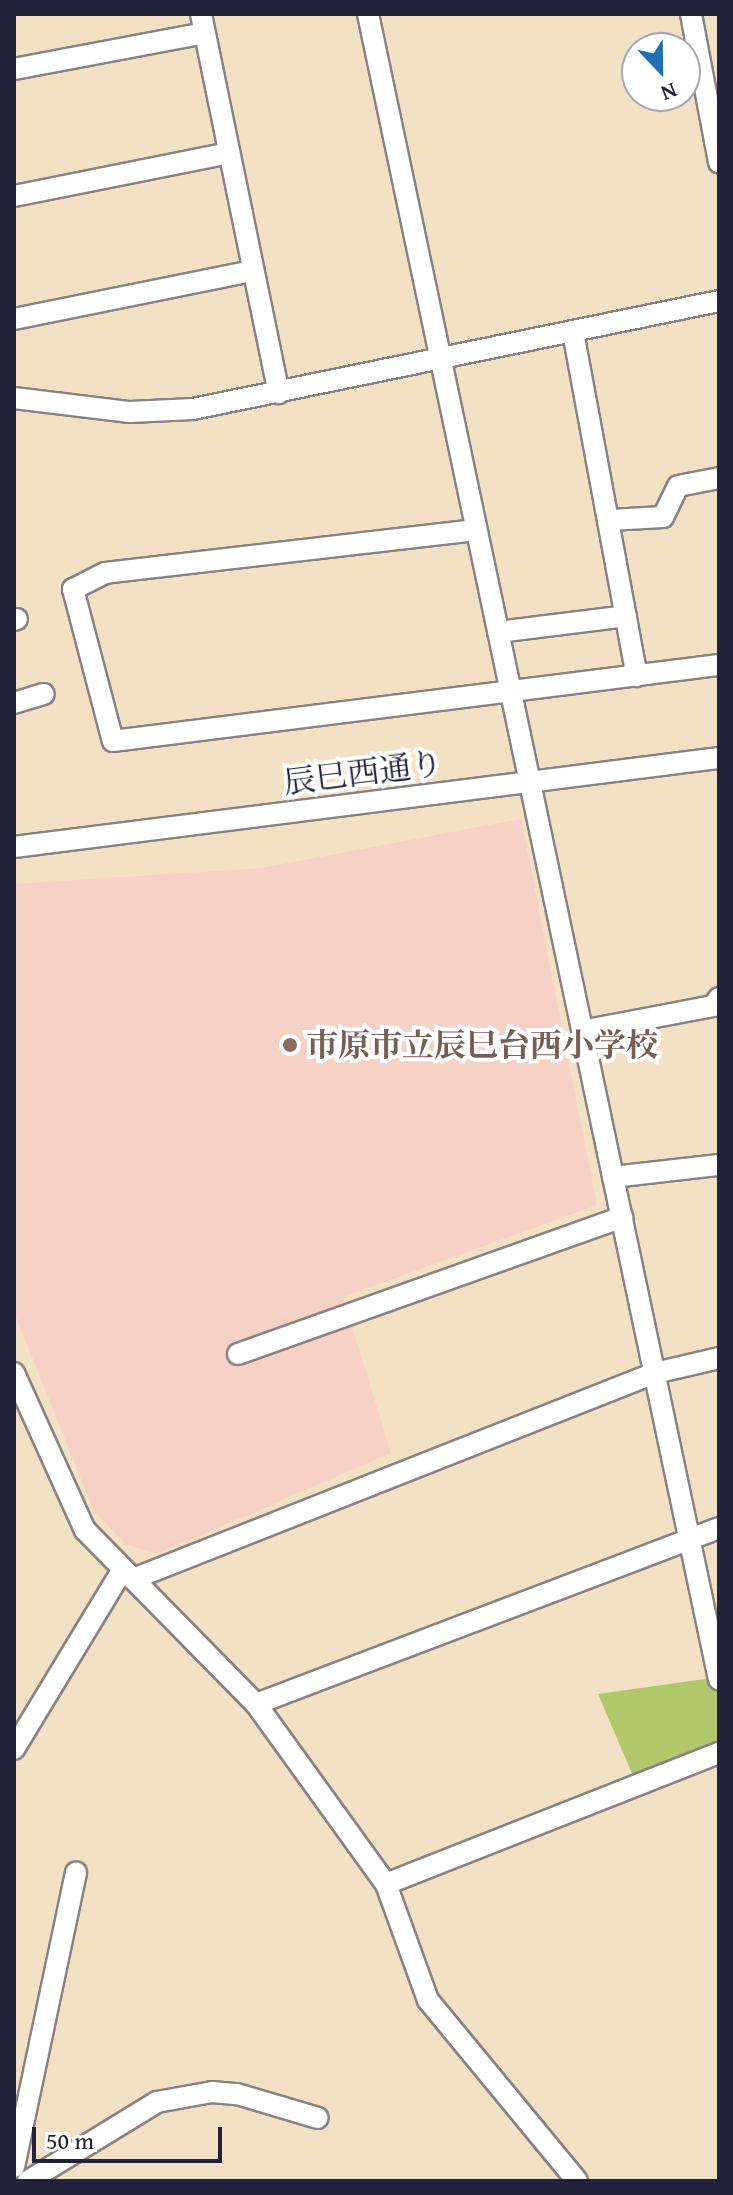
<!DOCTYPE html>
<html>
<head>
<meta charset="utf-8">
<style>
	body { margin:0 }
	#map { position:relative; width:733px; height:2195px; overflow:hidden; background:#f3e1c5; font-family:"Gentium Book Plus","Noto Serif JP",serif }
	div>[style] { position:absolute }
	.built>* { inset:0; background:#f6d1c5 }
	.green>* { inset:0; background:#b0c76c }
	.roads { filter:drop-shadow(2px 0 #8a8280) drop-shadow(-2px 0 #8a8280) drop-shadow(0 2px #8a8280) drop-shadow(0 -2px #8a8280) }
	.minor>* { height:20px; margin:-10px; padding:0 10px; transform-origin:10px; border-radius:10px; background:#fff }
	.dots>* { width:22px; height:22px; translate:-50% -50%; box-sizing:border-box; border:4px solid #fff; border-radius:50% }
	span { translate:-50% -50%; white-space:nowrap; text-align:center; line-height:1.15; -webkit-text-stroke:8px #fff; paint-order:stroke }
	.street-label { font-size:32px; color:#22223b }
	.education-label { font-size:32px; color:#785e54; font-weight:700 }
	.left { translate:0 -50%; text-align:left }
	.frame { position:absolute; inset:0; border:16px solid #22223b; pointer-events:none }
	.north { position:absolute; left:621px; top:32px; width:80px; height:80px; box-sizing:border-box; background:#fff; border:2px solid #a7a7b1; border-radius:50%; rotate:158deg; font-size:22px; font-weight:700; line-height:32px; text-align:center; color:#22223b }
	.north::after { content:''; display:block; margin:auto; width:28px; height:36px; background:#1f6fb2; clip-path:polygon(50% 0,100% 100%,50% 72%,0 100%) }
	.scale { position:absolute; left:32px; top:2127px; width:190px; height:36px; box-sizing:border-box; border:4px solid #22223b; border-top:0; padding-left:10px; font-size:24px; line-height:28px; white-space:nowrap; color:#22223b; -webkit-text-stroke:6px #fff; paint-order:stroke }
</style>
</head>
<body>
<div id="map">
	<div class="built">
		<i style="clip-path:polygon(521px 819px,597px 1205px,343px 1297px,391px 1453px,157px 1554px,125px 1544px,93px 1509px,14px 1312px,14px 884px,262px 868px)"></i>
	</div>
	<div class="green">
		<i style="clip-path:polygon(719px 1677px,719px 1753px,637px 1785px,598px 1694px)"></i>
	</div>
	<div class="roads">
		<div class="minor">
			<i style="left:201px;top:14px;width:387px;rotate:78.4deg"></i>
			<i style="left:368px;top:14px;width:1702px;rotate:78.1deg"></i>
			<i style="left:691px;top:14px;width:151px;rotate:79.3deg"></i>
			<i style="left:14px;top:69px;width:193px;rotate:-10.7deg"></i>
			<i style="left:14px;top:196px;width:219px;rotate:-11.3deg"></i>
			<i style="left:14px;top:319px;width:244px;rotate:-11.4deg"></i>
			<i style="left:573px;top:332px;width:350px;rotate:79.5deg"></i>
			<i style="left:14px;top:398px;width:117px;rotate:6.9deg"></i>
			<i style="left:130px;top:412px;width:63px;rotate:-2.7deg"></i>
			<i style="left:193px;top:409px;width:537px;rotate:-11.6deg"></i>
			<i style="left:608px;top:520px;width:55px;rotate:-3.1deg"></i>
			<i style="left:663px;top:517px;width:34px;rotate:-64deg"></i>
			<i style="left:678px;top:486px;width:42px;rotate:-11deg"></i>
			<i style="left:476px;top:530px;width:373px;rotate:173.4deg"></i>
			<i style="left:105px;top:573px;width:36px;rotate:153deg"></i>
			<i style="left:73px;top:589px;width:157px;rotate:75.3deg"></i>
			<i style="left:113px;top:741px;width:611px;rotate:-7.15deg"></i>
			<i style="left:14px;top:620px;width:3px;rotate:-18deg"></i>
			<i style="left:498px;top:632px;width:129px;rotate:-7.1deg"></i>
			<i style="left:14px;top:703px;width:31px;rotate:-17deg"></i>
			<i style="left:14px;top:847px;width:711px;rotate:-7.2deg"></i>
			<i style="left:582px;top:1031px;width:133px;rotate:-10.8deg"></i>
			<i style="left:713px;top:1006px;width:10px;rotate:-53deg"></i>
			<i style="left:613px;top:1177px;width:107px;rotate:-6.5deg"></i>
			<i style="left:238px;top:1354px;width:408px;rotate:-19.6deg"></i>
			<i style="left:14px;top:1373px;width:172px;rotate:65.7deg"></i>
			<i style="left:85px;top:1530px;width:244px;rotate:45.5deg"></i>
			<i style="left:256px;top:1704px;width:222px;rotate:54.2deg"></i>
			<i style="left:386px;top:1884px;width:123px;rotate:70.1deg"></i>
			<i style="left:428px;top:2000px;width:234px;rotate:50.5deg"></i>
			<i style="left:133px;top:1579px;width:561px;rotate:-21.54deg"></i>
			<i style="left:655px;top:1373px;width:66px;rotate:-13.2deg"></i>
			<i style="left:256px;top:1704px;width:495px;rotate:-20.8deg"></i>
			<i style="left:14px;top:1749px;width:210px;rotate:-58.8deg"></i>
			<i style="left:386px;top:1884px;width:358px;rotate:-21.5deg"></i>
			<i style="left:14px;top:2167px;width:301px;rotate:-78.1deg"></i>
			<i style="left:28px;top:2181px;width:151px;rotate:-31.5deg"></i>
			<i style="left:157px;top:2102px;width:56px;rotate:-10.3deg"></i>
			<i style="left:212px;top:2092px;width:25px;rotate:5deg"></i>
			<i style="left:237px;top:2094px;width:84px;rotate:16.5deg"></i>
		</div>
	</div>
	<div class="dots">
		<i style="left:290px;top:1045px;background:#8d6e63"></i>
	</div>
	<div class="street-label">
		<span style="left:363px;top:773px;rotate:-7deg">辰巳西通り</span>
	</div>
	<div class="education-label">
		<span class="left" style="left:306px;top:1045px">市原市立辰巳台西小学校</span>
	</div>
	<div class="frame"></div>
	<div class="north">N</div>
	<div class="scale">50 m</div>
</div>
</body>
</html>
